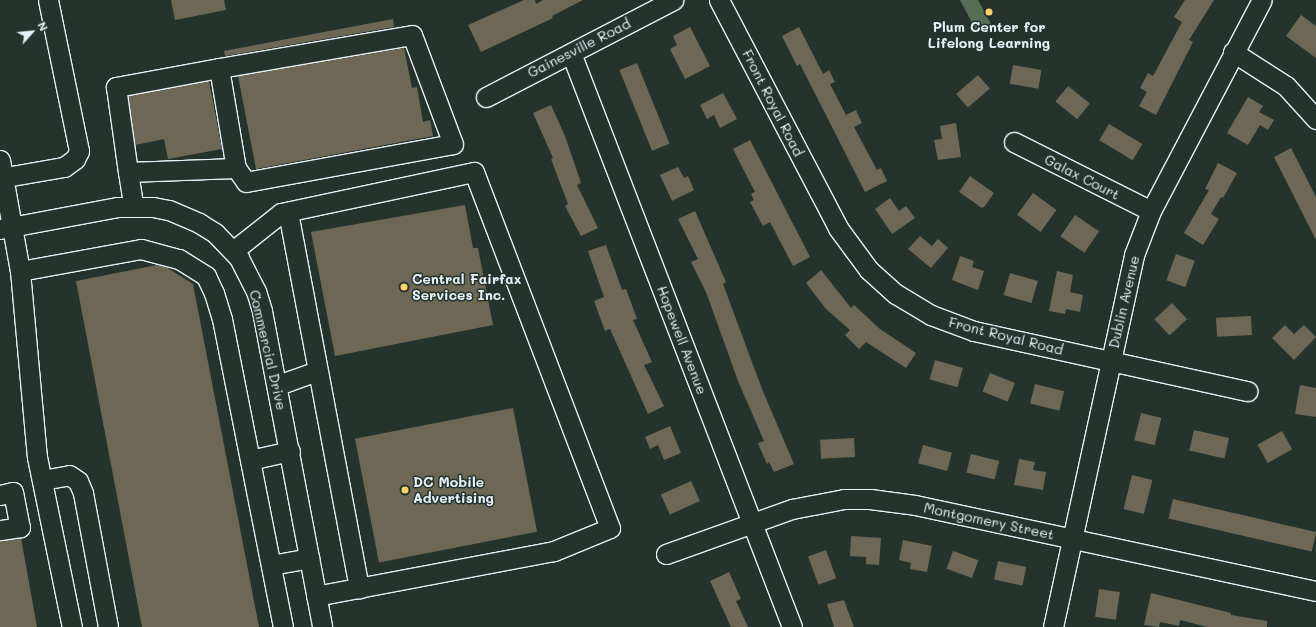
<!DOCTYPE html>
<html>
<head>
<meta charset="utf-8">
<style>
	body { margin:0 }
	#map { position:relative; width:1316px; height:627px; overflow:hidden; background:#26332d; font-family:Mali,sans-serif }
	div>[style] { position:absolute }
	.green>* { inset:0; background:#566f54 }
	.building>* { inset:0; background:#6c6855; transform-origin:0 0 }
	.roads { filter:drop-shadow(1px 0 #e8f1f8) drop-shadow(-1px 0 #e8f1f8) drop-shadow(0 1px #e8f1f8) drop-shadow(0 -1px #e8f1f8) }
	.minor>* { height:19px; margin:-9.5px; padding:0 9.5px; transform-origin:9.5px; border-radius:9.5px; background:#26332d }
	.dots>* { width:11px; height:11px; translate:-50% -50%; box-sizing:border-box; border:2px solid #26332d; border-radius:50% }
	span { translate:-50% -50%; white-space:nowrap; text-align:center; line-height:1.15; -webkit-text-stroke:3px #26332d; paint-order:stroke }
	.poi-label { font-size:14px; color:#e8f1f8; font-weight:700 }
	.left { translate:0 -50%; text-align:left }
	.street-label { font-size:14px; color:#e8f1f8 }
	.north { position:absolute; left:12px; top:12px; width:40px; height:40px; -webkit-text-stroke:3px #26332d; paint-order:stroke; rotate:63deg; font-size:11px; font-weight:700; line-height:16px; text-align:center; color:#e8f1f8 }
	.north::after { content:''; display:block; margin:auto; width:14px; height:18px; background:#e8f1f8; clip-path:polygon(50% 0,100% 100%,50% 72%,0 100%) }
</style>
</head>
<body>
<div id="map">
	<div class="green">
		<i style="clip-path:polygon(960px 0,978px 0,991px 24px,977px 32px)"></i>
	</div>
	<div class="building">
		<i style="clip-path:polygon(171px 0,224px 0,226px 10px,175px 20px)"></i>
		<i style="clip-path:polygon(524px 0,535px 0,536px 4px,543px 0,583px 0,552px 16px,553px 18px,481px 52px,468px 25px)"></i>
		<i style="clip-path:polygon(1185px 0,1214px 0,1189px 40px,1193px 42px,1156px 115px,1139px 106px,1147px 92px,1140px 88px,1148px 73px,1153px 76px,1182px 22px,1174px 17px)"></i>
		<i style="clip-path:polygon(1301px 15px,1316px 26px,1316px 58px,1286px 36px)"></i>
		<i style="clip-path:polygon(393px 19px,394px 27px,225px 56px,224px 51px)"></i>
		<i style="clip-path:polygon(690px 27px,710px 66px,685px 79px,670px 49px,677px 45px,673px 36px)"></i>
		<i style="clip-path:polygon(799px 27px,823px 74px,829px 70px,835px 82px,830px 84px,846px 115px,856px 110px,862px 123px,854px 127px,877px 170px,881px 168px,887px 181px,865px 192px,800px 64px,797px 66px,782px 36px)"></i>
		<i style="clip-path:polygon(404px 48px,412px 88px,417px 87px,423px 122px,430px 120px,433px 136px,256px 169px,238px 76px)"></i>
		<i style="left:637px;top:63px;width:87px;height:19px;rotate:68deg"></i>
		<i style="left:1013px;top:65px;width:29px;height:19px;rotate:10deg"></i>
		<i style="left:978px;top:75px;width:18px;height:29px;rotate:49deg"></i>
		<i style="clip-path:polygon(209px 81px,222px 149px,168px 159px,164px 139px,135px 145px,128px 96px)"></i>
		<i style="left:1068px;top:86px;width:28px;height:20px;rotate:39deg"></i>
		<i style="clip-path:polygon(723px 93px,737px 119px,720px 128px,714px 115px,707px 119px,700px 105px)"></i>
		<i style="clip-path:polygon(1248px 97px,1263px 106px,1259px 112px,1274px 120px,1268px 130px,1260px 125px,1248px 145px,1227px 133px)"></i>
		<i style="clip-path:polygon(551px 105px,565px 136px,581px 183px,577px 185px,598px 228px,581px 236px,565px 206px,568px 204px,551px 159px,553px 158px,533px 113px)"></i>
		<i style="clip-path:polygon(956px 123px,961px 157px,938px 160px,934px 140px,942px 139px,940px 126px)"></i>
		<i style="left:1109px;top:124px;width:39px;height:19px;rotate:31deg"></i>
		<i style="clip-path:polygon(750px 140px,810px 257px,793px 266px,770px 222px,763px 226px,750px 202px,754px 200px,751px 194px,755px 192px,733px 149px)"></i>
		<i style="clip-path:polygon(1291px 148px,1316px 197px,1316px 240px,1274px 157px)"></i>
		<i style="clip-path:polygon(1218px 163px,1237px 173px,1223px 198px,1221px 197px,1211px 214px,1219px 219px,1203px 245px,1184px 233px,1209px 190px,1205px 189px)"></i>
		<i style="clip-path:polygon(678px 167px,684px 178px,688px 176px,694px 190px,672px 201px,660px 175px)"></i>
		<i style="clip-path:polygon(970px 176px,994px 193px,985px 206px,982px 208px,959px 192px)"></i>
		<i style="left:1033px;top:193px;width:29px;height:27px;rotate:36deg"></i>
		<i style="clip-path:polygon(890px 198px,899px 211px,906px 206px,915px 218px,892px 234px,875px 209px)"></i>
		<i style="clip-path:polygon(465px 205px,473px 248px,478px 248px,493px 325px,335px 356px,311px 232px)"></i>
		<i style="clip-path:polygon(695px 211px,726px 282px,723px 284px,762px 389px,794px 464px,774px 472px,769px 462px,767px 464px,758px 443px,764px 441px,738px 381px,706px 292px,691px 262px,698px 259px,678px 219px)"></i>
		<i style="left:1075px;top:215px;width:29px;height:26px;rotate:34deg"></i>
		<i style="clip-path:polygon(920px 236px,932px 246px,938px 239px,948px 248px,931px 268px,908px 249px)"></i>
		<i style="clip-path:polygon(606px 245px,622px 290px,626px 289px,637px 319px,633px 320px,652px 362px,644px 365px,664px 406px,648px 414px,610px 329px,605px 331px,594px 301px,604px 297px,588px 251px)"></i>
		<i style="left:1176px;top:254px;width:20px;height:28px;rotate:20deg"></i>
		<i style="clip-path:polygon(960px 256px,974px 261px,972px 267px,984px 271px,978px 290px,952px 280px)"></i>
		<i style="clip-path:polygon(157px 265px,166px 267px,193px 284px,259px 627px,142px 627px,76px 281px)"></i>
		<i style="clip-path:polygon(821px 270px,851px 308px,854px 305px,880px 329px,916px 353px,906px 368px,866px 342px,859px 349px,845px 335px,850px 330px,826px 309px,806px 283px)"></i>
		<i style="clip-path:polygon(1057px 271px,1073px 275px,1070px 292px,1083px 295px,1080px 312px,1066px 309px,1065px 314px,1049px 311px)"></i>
		<i style="left:1010px;top:273px;width:29px;height:23px;rotate:16deg"></i>
		<i style="left:1172px;top:303px;width:22px;height:24px;rotate:47deg"></i>
		<i style="left:1251px;top:316px;width:19px;height:35px;rotate:87deg"></i>
		<i style="clip-path:polygon(1285px 325px,1294px 334px,1304px 325px,1316px 337px,1294px 360px,1272px 338px)"></i>
		<i style="left:935px;top:360px;width:29px;height:20px;rotate:16deg"></i>
		<i style="left:990px;top:373px;width:27px;height:20px;rotate:22deg"></i>
		<i style="left:1035px;top:384px;width:30px;height:20px;rotate:14deg"></i>
		<i style="clip-path:polygon(1300px 385px,1316px 388px,1316px 417px,1295px 414px)"></i>
		<i style="left:513px;top:408px;width:126px;height:161px;rotate:79deg"></i>
		<i style="left:1141px;top:413px;width:21px;height:28px;rotate:14deg"></i>
		<i style="clip-path:polygon(670px 426px,681px 453px,664px 460px,658px 445px,650px 449px,645px 437px)"></i>
		<i style="left:1194px;top:430px;width:36px;height:21px;rotate:13deg"></i>
		<i style="left:1282px;top:431px;width:21px;height:28px;rotate:61deg"></i>
		<i style="left:854px;top:438px;width:19px;height:34px;rotate:87deg"></i>
		<i style="left:923px;top:445px;width:30px;height:19px;rotate:15deg"></i>
		<i style="left:971px;top:454px;width:29px;height:19px;rotate:14deg"></i>
		<i style="clip-path:polygon(1019px 459px,1035px 462px,1033px 470px,1046px 472px,1043px 490px,1014px 485px)"></i>
		<i style="left:1132px;top:475px;width:21px;height:35px;rotate:14deg"></i>
		<i style="left:691px;top:481px;width:22px;height:33px;rotate:66deg"></i>
		<i style="left:1173px;top:499px;width:147px;height:20px;rotate:13deg"></i>
		<i style="clip-path:polygon(851px 536px,881px 538px,879px 565px,866px 564px,866px 557px,850px 556px)"></i>
		<i style="clip-path:polygon(21px 538px,37px 627px,0 627px,0 541px)"></i>
		<i style="clip-path:polygon(903px 540px,932px 546px,927px 572px,910px 569px,911px 563px,899px 560px)"></i>
		<i style="left:826px;top:550px;width:30px;height:19px;rotate:70deg"></i>
		<i style="left:953px;top:551px;width:27px;height:19px;rotate:20deg"></i>
		<i style="left:998px;top:561px;width:29px;height:19px;rotate:12deg"></i>
		<i style="clip-path:polygon(729px 572px,741px 599px,736px 601px,748px 627px,731px 627px,710px 581px)"></i>
		<i style="left:1099px;top:589px;width:21px;height:28px;rotate:8deg"></i>
		<i style="clip-path:polygon(1151px 593px,1231px 613px,1231px 615px,1267px 621px,1267px 627px,1207px 627px,1180px 620px,1179px 626px,1160px 622px,1159px 627px,1144px 625px)"></i>
		<i style="clip-path:polygon(844px 600px,854px 627px,834px 627px,827px 604px)"></i>
	</div>
	<div class="roads">
		<div class="minor">
			<i style="left:719px;top:0;width:257px;rotate:62.4deg"></i>
			<i style="left:838px;top:228px;width:52px;rotate:53.6deg"></i>
			<i style="left:869px;top:270px;width:36px;rotate:42deg"></i>
			<i style="left:896px;top:294px;width:41px;rotate:31deg"></i>
			<i style="left:931px;top:315px;width:46px;rotate:20.4deg"></i>
			<i style="left:974px;top:331px;width:280px;rotate:12.4deg"></i>
			<i style="left:1233px;top:52px;width:63px;rotate:32.7deg"></i>
			<i style="left:1286px;top:86px;width:45px;rotate:47.7deg"></i>
			<i style="left:571px;top:53px;width:615px;rotate:68.94deg"></i>
			<i style="left:219px;top:68px;width:101px;rotate:80.4deg"></i>
			<i style="left:236px;top:168px;width:17px;rotate:54deg"></i>
			<i style="left:246px;top:182px;width:210px;rotate:-10.4deg"></i>
			<i style="left:453px;top:144px;width:116px;rotate:-110.6deg"></i>
			<i style="left:412px;top:35px;width:196px;rotate:170.3deg"></i>
			<i style="left:219px;top:68px;width:105px;rotate:169.5deg"></i>
			<i style="left:116px;top:87px;width:86px;rotate:82deg"></i>
			<i style="left:128px;top:172px;width:108px;rotate:-2.1deg"></i>
			<i style="left:486px;top:97px;width:211px;rotate:-27.4deg"></i>
			<i style="left:1014px;top:142px;width:153px;rotate:26.7deg"></i>
			<i style="left:0;top:160px;width:113px;rotate:79.8deg"></i>
			<i style="left:20px;top:271px;width:187px;rotate:84.8deg"></i>
			<i style="left:37px;top:457px;width:174px;rotate:78.4deg"></i>
			<i style="left:128px;top:172px;width:33px;rotate:81deg"></i>
			<i style="left:0;top:178px;width:65px;rotate:-9.8deg"></i>
			<i style="left:64px;top:167px;width:14px;rotate:-36deg"></i>
			<i style="left:75px;top:159px;width:9px;rotate:-63deg"></i>
			<i style="left:79px;top:151px;width:154px;rotate:-101.6deg"></i>
			<i style="left:288px;top:212px;width:383px;rotate:79.3deg"></i>
			<i style="left:0;top:229px;width:119px;rotate:-10.6deg"></i>
			<i style="left:117px;top:207px;width:36px"></i>
			<i style="left:153px;top:207px;width:16px;rotate:11deg"></i>
			<i style="left:169px;top:210px;width:33px;rotate:23deg"></i>
			<i style="left:199px;top:223px;width:19px;rotate:32deg"></i>
			<i style="left:215px;top:233px;width:35px;rotate:46deg"></i>
			<i style="left:239px;top:258px;width:37px;rotate:63deg"></i>
			<i style="left:256px;top:291px;width:21px;rotate:73deg"></i>
			<i style="left:262px;top:311px;width:322px;rotate:79.2deg"></i>
			<i style="left:233px;top:251px;width:61px;rotate:-38.4deg"></i>
			<i style="left:281px;top:213px;width:197px;rotate:-12deg"></i>
			<i style="left:474px;top:172px;width:381px;rotate:69.1deg"></i>
			<i style="left:610px;top:528px;width:61px;rotate:157.7deg"></i>
			<i style="left:554px;top:551px;width:242px;rotate:169.3deg"></i>
			<i style="left:20px;top:271px;width:123px;rotate:-10.3deg"></i>
			<i style="left:141px;top:249px;width:39px;rotate:15deg"></i>
			<i style="left:179px;top:259px;width:32px;rotate:32deg"></i>
			<i style="left:206px;top:276px;width:19px;rotate:65deg"></i>
			<i style="left:214px;top:293px;width:27px;rotate:73deg"></i>
			<i style="left:222px;top:319px;width:314px;rotate:78.8deg"></i>
			<i style="left:278px;top:385px;width:41px;rotate:-19.7deg"></i>
			<i style="left:250px;top:460px;width:41px;rotate:-12.7deg"></i>
			<i style="left:42px;top:480px;width:27px;rotate:-10deg"></i>
			<i style="left:69px;top:475px;width:11px;rotate:34deg"></i>
			<i style="left:78px;top:481px;width:13px;rotate:67deg"></i>
			<i style="left:83px;top:493px;width:136px;rotate:79.4deg"></i>
			<i style="left:0;top:495px;width:13px;rotate:-13deg"></i>
			<i style="left:13px;top:492px;width:36px;rotate:79deg"></i>
			<i style="left:20px;top:527px;width:20px;rotate:171deg"></i>
			<i style="left:666px;top:554px;width:134px;rotate:-19.7deg"></i>
			<i style="left:792px;top:509px;width:53px;rotate:-10.9deg"></i>
			<i style="left:844px;top:499px;width:26px"></i>
			<i style="left:870px;top:499px;width:45px;rotate:7.6deg"></i>
			<i style="left:915px;top:505px;width:410px;rotate:12.1deg"></i>
			<i style="left:271px;top:565px;width:39px;rotate:-10deg"></i>
			<i style="left:1053px;top:627px;width:381px;rotate:-77.7deg"></i>
			<i style="left:1134px;top:255px;width:47px;rotate:-68.9deg"></i>
			<i style="left:1151px;top:211px;width:238px;rotate:-62.3deg"></i>
		</div>
	</div>
	<div class="dots">
		<i style="left:989px;top:12px;background:#ffd166"></i>
		<i style="left:404px;top:287px;background:#ffd166"></i>
		<i style="left:405px;top:490px;background:#ffd166"></i>
	</div>
	<div class="poi-label">
		<span style="left:989px;top:35px">Plum Center for<br>Lifelong Learning</span>
		<span class="left" style="left:412px;top:287px">Central Fairfax<br>Services Inc.</span>
		<span class="left" style="left:413px;top:490px">DC Mobile<br>Advertising</span>
	</div>
	<div class="street-label">
		<span style="left:579px;top:48px;rotate:-27deg">Gainesville Road</span>
		<span style="left:773px;top:103px;rotate:63deg">Front Royal Road</span>
		<span style="left:1082px;top:177px;rotate:27deg">Galax Court</span>
		<span style="left:1124px;top:302px;rotate:-77deg">Dublin Avenue</span>
		<span style="left:1006px;top:336px;rotate:14deg">Front Royal Road</span>
		<span style="left:682px;top:340px;rotate:69deg">Hopewell Avenue</span>
		<span style="left:268px;top:350px;rotate:77deg">Commercial Drive</span>
		<span style="left:989px;top:521px;rotate:12deg">Montgomery Street</span>
	</div>
	<div class="north">N</div>
</div>
</body>
</html>
